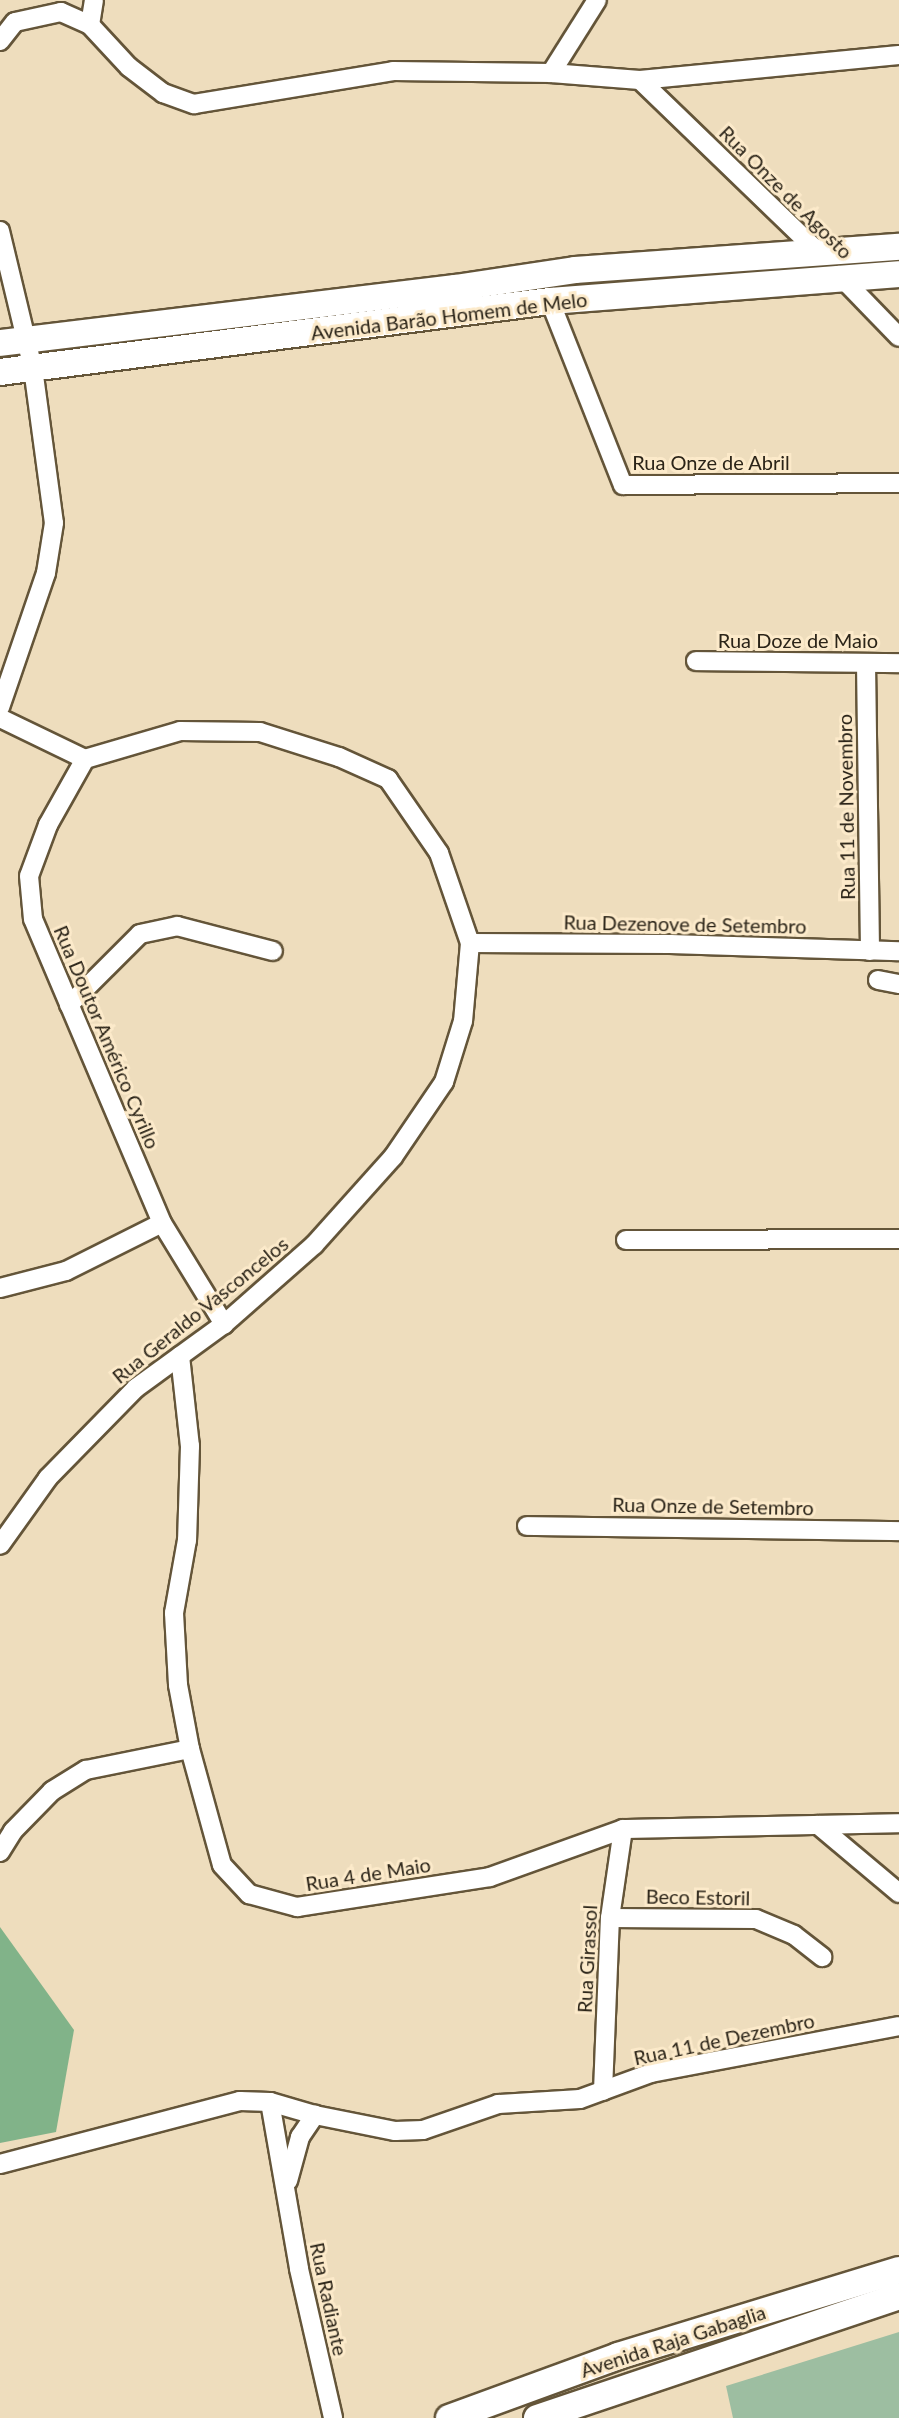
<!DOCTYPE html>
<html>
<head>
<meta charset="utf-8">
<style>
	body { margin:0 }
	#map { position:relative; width:899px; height:2418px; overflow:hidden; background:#eeddbd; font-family:Lato,sans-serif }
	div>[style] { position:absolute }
	.green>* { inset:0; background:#9dbea1 }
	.forest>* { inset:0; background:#81b389 }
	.roads { filter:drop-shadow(2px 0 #645539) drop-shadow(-2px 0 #645539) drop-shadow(0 2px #645539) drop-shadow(0 -2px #645539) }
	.minor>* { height:18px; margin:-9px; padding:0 9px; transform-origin:9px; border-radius:9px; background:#fff }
	.secondary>* { height:26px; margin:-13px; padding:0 13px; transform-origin:13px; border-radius:13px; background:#fff }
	span { translate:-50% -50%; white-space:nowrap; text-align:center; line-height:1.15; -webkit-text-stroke:6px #fceaca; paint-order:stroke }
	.street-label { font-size:20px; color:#2b2418 }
</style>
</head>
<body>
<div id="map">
	<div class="green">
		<i style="clip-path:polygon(899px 2332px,899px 2418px,733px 2418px,726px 2386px)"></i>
	</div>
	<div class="forest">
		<i style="clip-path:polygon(0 1927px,74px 2030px,56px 2132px,0 2143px)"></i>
	</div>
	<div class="roads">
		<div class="minor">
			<i style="left:90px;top:25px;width:25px;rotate:-81deg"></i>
			<i style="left:0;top:41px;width:24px;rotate:-52deg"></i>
			<i style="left:15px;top:22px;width:47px;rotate:-12.3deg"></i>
			<i style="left:61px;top:12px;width:32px;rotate:24deg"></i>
			<i style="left:90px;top:25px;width:57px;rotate:47.1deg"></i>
			<i style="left:129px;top:67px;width:43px;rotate:37.4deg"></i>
			<i style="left:163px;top:93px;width:33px;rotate:20deg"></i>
			<i style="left:194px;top:104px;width:202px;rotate:-9.4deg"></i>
			<i style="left:393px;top:71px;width:158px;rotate:0.7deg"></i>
			<i style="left:551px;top:73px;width:89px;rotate:4.5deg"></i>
			<i style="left:640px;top:80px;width:260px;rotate:-5.5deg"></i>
			<i style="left:551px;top:73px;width:86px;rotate:-57.8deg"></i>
			<i style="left:640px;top:80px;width:253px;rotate:44deg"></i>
			<i style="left:0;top:231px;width:141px;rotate:76.5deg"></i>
			<i style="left:33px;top:368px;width:156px;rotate:82.3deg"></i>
			<i style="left:54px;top:523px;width:51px;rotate:99.1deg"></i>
			<i style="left:46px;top:573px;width:142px;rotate:108.9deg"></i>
			<i style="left:839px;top:275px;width:86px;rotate:45.9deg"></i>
			<i style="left:550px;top:301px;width:198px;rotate:68.4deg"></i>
			<i style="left:623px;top:485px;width:276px;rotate:-0.4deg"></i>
			<i style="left:696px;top:661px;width:203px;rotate:0.6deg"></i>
			<i style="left:866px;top:663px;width:288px;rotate:89.2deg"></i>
			<i style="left:0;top:718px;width:94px;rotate:25.8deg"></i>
			<i style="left:85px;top:759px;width:99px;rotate:-16.4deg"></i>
			<i style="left:180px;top:731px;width:80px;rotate:0.7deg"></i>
			<i style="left:260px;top:732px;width:83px;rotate:17.6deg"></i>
			<i style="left:339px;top:757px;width:54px;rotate:24.2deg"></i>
			<i style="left:388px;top:779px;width:90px;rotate:55.4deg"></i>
			<i style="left:439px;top:853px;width:95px;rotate:71deg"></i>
			<i style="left:470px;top:943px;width:78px;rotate:95.1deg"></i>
			<i style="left:463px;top:1021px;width:64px;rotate:107.3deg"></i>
			<i style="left:444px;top:1082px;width:91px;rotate:124.2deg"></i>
			<i style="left:393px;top:1157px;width:118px;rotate:131.9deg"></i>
			<i style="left:314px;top:1245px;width:120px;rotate:138.7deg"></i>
			<i style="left:224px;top:1324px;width:109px;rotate:144deg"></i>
			<i style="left:136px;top:1388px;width:126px;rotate:134.4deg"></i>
			<i style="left:48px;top:1478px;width:82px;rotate:125.6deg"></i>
			<i style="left:85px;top:759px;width:76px;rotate:119.3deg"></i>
			<i style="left:48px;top:825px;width:54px;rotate:110.4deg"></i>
			<i style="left:29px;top:876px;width:43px;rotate:84.7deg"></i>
			<i style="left:33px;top:919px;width:330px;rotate:67deg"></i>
			<i style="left:162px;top:1223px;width:119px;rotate:58.5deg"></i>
			<i style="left:470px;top:943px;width:200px;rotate:0.3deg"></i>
			<i style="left:670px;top:944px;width:229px;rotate:1.8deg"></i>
			<i style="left:878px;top:980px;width:21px;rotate:11deg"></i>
			<i style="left:69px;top:1005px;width:100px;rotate:-45deg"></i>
			<i style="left:140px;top:934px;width:38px;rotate:-12deg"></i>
			<i style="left:177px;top:926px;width:99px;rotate:14.6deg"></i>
			<i style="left:626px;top:1240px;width:273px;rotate:-0.2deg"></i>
			<i style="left:0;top:1288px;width:68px;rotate:-14.4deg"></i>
			<i style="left:66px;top:1271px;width:107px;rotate:-26.6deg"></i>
			<i style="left:180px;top:1356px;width:91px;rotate:83.7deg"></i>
			<i style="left:190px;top:1446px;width:94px;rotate:91.8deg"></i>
			<i style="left:187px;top:1540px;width:74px;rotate:100.1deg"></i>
			<i style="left:174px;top:1613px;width:72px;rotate:86.8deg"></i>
			<i style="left:178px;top:1685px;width:65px;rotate:79.4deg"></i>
			<i style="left:190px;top:1749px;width:120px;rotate:74.6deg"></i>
			<i style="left:222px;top:1865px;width:40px;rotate:47deg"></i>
			<i style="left:249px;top:1894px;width:50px;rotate:15.2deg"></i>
			<i style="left:297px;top:1907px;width:195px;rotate:-8.8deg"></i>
			<i style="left:490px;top:1877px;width:141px;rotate:-19.8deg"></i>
			<i style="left:623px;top:1829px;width:276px;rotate:-1.2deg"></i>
			<i style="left:527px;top:1526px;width:372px;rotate:0.8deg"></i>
			<i style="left:818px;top:1825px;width:106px;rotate:40deg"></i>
			<i style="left:0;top:1852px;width:25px;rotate:-58deg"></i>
			<i style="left:13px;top:1831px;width:56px;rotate:-45.7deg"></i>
			<i style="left:52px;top:1791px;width:40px;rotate:-32deg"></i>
			<i style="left:86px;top:1770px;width:106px;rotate:-11.4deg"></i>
			<i style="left:610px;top:1918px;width:146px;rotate:0.4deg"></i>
			<i style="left:756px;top:1919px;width:41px;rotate:22.8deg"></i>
			<i style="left:794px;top:1935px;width:36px;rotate:38deg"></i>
			<i style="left:603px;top:2091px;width:173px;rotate:-87.7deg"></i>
			<i style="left:610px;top:1918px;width:90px;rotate:-81.7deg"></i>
			<i style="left:270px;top:2102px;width:169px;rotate:80.1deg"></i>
			<i style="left:299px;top:2269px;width:153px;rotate:77.1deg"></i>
			<i style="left:0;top:2164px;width:248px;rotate:-14.7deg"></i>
			<i style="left:240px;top:2101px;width:30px;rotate:2deg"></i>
			<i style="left:270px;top:2102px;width:47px;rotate:16.1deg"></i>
			<i style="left:315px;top:2115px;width:82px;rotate:11.3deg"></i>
			<i style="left:395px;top:2131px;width:28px;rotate:-2deg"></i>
			<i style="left:423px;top:2130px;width:79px;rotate:-19.1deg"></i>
			<i style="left:498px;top:2104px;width:82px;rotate:-3.5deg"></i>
			<i style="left:580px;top:2099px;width:76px;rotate:-20.1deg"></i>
			<i style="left:651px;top:2073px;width:252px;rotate:-10.7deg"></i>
			<i style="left:288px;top:2181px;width:46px;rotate:-74.7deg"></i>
			<i style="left:300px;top:2137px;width:27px;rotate:-56deg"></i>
		</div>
		<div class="secondary">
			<i style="left:0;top:343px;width:458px;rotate:-6.9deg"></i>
			<i style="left:455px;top:288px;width:121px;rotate:-8.5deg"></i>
			<i style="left:575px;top:270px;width:325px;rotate:-4.1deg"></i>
			<i style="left:0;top:372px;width:555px;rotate:-7.36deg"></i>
			<i style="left:550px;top:301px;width:350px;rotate:-4.4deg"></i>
			<i style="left:449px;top:2418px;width:180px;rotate:-20.1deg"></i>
			<i style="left:618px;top:2356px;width:294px;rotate:-17deg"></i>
			<i style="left:537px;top:2418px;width:382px;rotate:-18.6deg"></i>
		</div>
	</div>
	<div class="street-label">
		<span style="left:786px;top:192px;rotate:45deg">Rua Onze de Agosto</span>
		<span style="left:449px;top:316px;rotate:-7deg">Avenida Barão Homem de Melo</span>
		<span style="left:711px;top:462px">Rua Onze de Abril</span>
		<span style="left:798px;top:640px">Rua Doze de Maio</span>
		<span style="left:846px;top:807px;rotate:-91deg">Rua 11 de Novembro</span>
		<span style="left:685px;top:924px;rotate:1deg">Rua Dezenove de Setembro</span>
		<span style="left:107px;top:1037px;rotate:67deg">Rua Doutor Américo Cyrillo</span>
		<span style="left:200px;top:1310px;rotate:-39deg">Rua Geraldo Vasconcelos</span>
		<span style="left:713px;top:1506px;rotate:1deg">Rua Onze de Setembro</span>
		<span style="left:368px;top:1874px;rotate:-9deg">Rua 4 de Maio</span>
		<span style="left:698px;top:1897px;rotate:1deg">Beco Estoril</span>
		<span style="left:587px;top:1959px;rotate:-87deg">Rua Girassol</span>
		<span style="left:724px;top:2039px;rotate:-12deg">Rua 11 de Dezembro</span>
		<span style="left:329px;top:2299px;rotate:78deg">Rua Radiante</span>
		<span style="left:673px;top:2341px;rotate:-18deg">Avenida Raja Gabaglia</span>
	</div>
</div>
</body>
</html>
